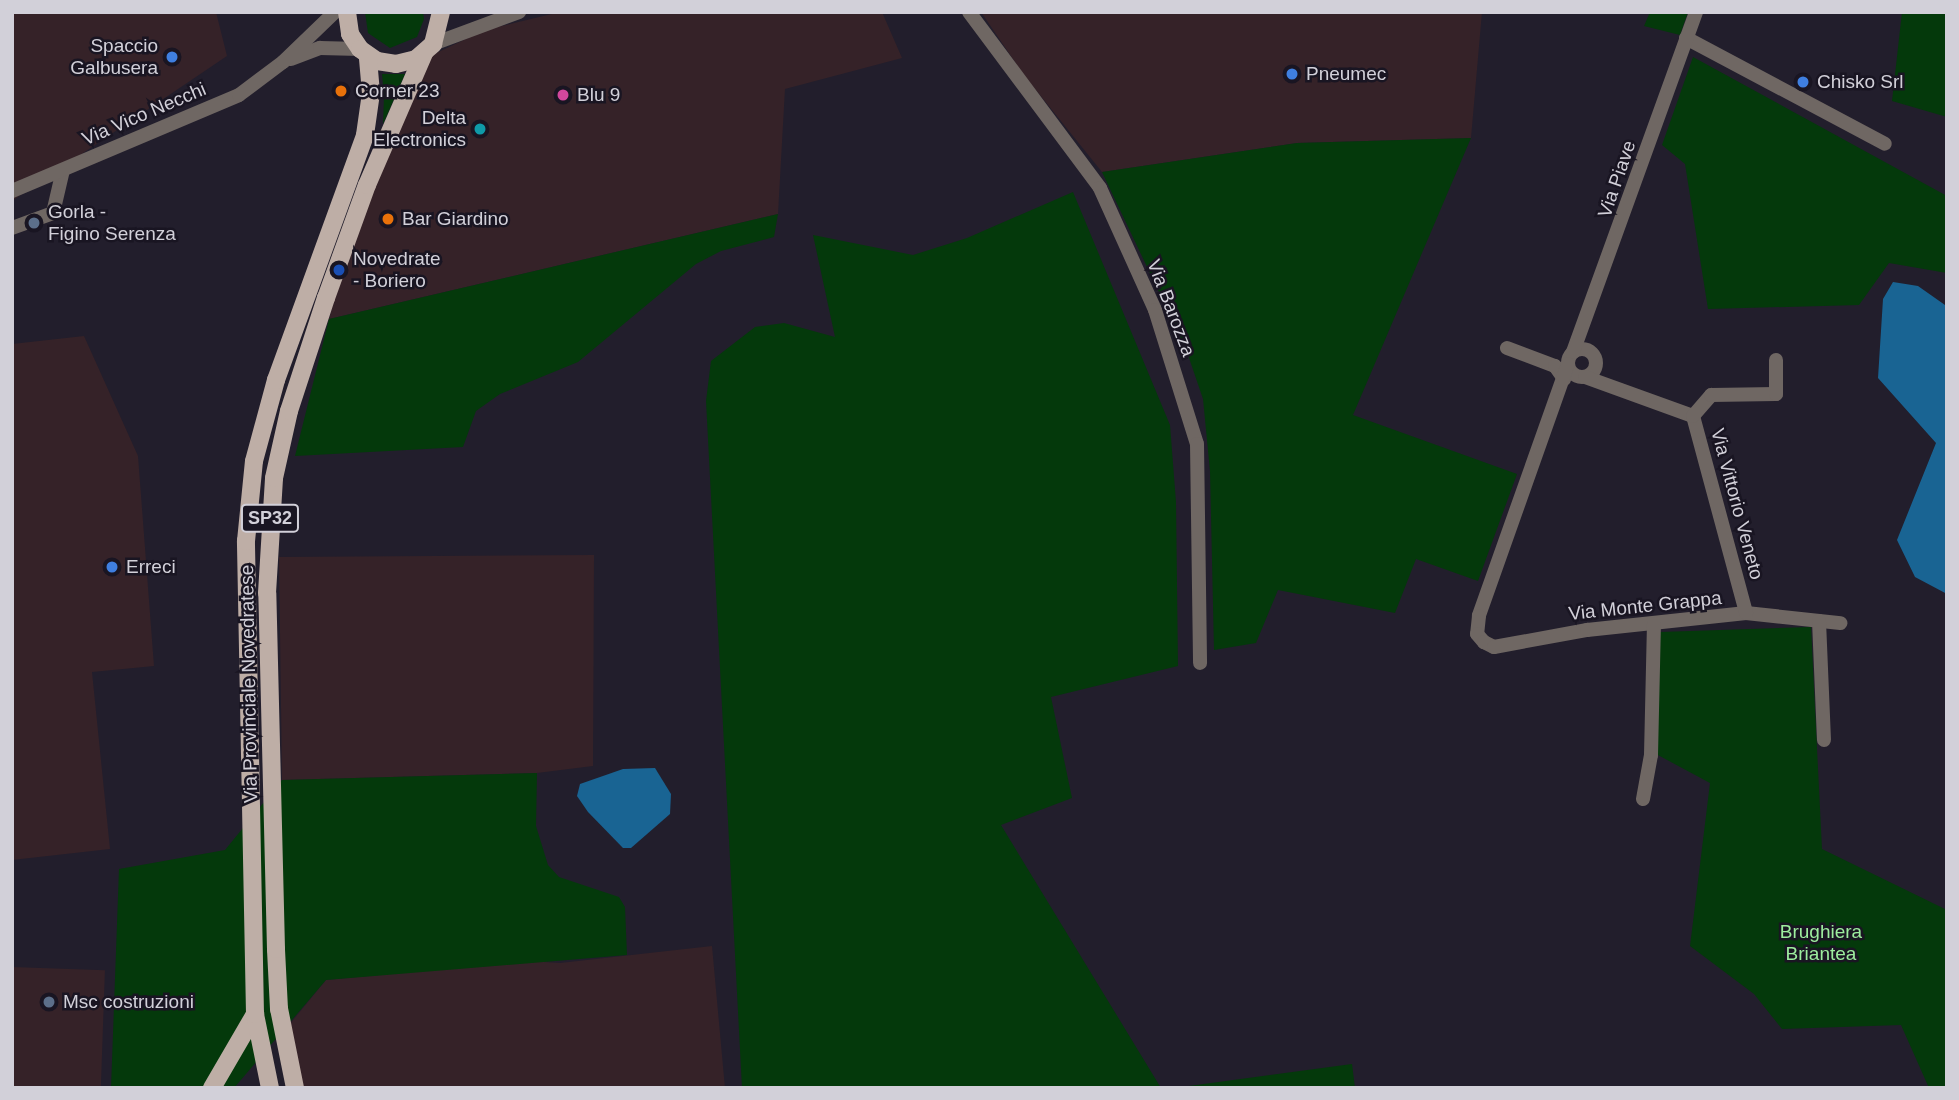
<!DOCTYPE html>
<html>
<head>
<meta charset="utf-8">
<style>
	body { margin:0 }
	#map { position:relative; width:1959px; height:1100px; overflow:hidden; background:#221e2c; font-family:Helvetica,sans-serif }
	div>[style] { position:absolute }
	.industrial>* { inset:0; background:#352228; transform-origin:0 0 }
	.green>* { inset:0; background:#04390b }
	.water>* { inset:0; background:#196493 }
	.minor>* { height:14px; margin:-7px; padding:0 7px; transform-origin:7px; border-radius:7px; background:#6f6763 }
	.minor>.ring { margin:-7px; padding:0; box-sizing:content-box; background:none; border:14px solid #6f6763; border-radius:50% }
	.tertiary>* { height:14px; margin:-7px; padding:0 7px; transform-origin:7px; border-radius:7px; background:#6f6763 }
	.primary>* { height:18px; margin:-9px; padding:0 9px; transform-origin:9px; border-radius:9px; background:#beaea6 }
	.dots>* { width:19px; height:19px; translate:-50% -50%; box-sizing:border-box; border:4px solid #191522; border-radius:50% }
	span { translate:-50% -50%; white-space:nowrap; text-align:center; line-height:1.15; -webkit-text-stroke:5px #191522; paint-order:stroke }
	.shield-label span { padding:2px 5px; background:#191522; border:2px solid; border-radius:5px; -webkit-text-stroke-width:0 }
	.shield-label { font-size:18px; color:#d2d0d9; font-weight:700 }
	.poi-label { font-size:19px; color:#d2d0d9 }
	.right { translate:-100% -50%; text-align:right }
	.left { translate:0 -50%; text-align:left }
	.street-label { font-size:19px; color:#d2d0d9 }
	.park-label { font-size:19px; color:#9ded9e }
	.frame { position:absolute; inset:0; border:14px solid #d2d0d9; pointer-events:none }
</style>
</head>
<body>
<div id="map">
	<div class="industrial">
		<i style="clip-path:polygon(12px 12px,216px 12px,227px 56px,12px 201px)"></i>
		<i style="clip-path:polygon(560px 12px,882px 12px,902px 58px,785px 89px,778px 214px,329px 319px,358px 210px,432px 55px,485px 30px)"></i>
		<i style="clip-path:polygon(981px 12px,1482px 12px,1471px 138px,1297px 143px,1102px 172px,1023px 74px)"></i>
		<i style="clip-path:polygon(84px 336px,138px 456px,154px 666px,92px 672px,110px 849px,12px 860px,12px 344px)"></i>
		<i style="clip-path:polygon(594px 555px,593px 766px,537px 773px,282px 780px,279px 557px)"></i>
		<i style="clip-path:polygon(712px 946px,725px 1088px,303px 1088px,289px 1025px,326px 980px,527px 961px,560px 963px)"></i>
		<i style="left:12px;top:967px;width:93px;height:121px;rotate:2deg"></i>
	</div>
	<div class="green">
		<i style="clip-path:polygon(365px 12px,423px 12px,424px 19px,417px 37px,390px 48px,368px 33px)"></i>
		<i style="clip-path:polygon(1650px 12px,1688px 12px,1680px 35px,1644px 26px)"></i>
		<i style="clip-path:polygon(1902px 12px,1947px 12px,1947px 117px,1892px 101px)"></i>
		<i style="clip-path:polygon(1693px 57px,1947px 196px,1947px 273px,1889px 263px,1859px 305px,1708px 309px,1685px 164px,1662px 145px)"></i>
		<i style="clip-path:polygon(382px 74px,405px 74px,383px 124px,384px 96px)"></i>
		<i style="clip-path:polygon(1471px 138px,1353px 415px,1517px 474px,1478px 581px,1416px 559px,1395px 613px,1278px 590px,1256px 643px,1214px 650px,1210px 471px,1203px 399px,1186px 349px,1102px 172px,1297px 143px)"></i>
		<i style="clip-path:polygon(1073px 192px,1170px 425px,1176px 502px,1178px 666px,1051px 697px,1072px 798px,1001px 825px,1161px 1088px,742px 1088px,706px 401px,711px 361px,755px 327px,784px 323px,835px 337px,813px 235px,913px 255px,967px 238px)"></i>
		<i style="clip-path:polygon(778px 214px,774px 237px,721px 251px,696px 264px,578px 362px,500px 394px,476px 411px,463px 447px,295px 456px,329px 319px)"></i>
		<i style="clip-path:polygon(1811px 627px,1822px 849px,1947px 910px,1947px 1088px,1929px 1088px,1901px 1025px,1782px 1029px,1754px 994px,1690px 946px,1710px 783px,1656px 754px,1660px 632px)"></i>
		<i style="clip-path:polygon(537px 773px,536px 826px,548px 865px,559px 877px,619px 897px,625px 907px,627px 955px,326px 980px,234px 1088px,111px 1088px,119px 869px,225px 850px,282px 780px)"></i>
		<i style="clip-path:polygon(1352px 1064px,1355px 1088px,1174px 1088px)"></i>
	</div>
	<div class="water">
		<i style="clip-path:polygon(1893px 282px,1918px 286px,1945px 305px,1947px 594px,1915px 577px,1897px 540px,1936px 443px,1878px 378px,1883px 299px)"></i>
		<i style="clip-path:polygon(655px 768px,671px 794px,670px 814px,631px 848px,623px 848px,588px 812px,577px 796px,580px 784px,623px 769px)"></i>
	</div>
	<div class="minor">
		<i style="left:969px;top:12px;width:219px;rotate:53.3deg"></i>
		<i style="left:1100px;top:188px;width:134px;rotate:65.7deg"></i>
		<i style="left:1155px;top:310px;width:140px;rotate:72.6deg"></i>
		<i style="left:1197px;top:444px;width:219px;rotate:89.2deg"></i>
		<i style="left:1686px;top:38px;width:225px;rotate:28deg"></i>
		<i style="left:12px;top:228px;width:44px;rotate:-20.1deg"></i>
		<i style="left:53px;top:213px;width:44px;rotate:-76.9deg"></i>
		<i style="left:1507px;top:348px;width:51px;rotate:20.6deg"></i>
		<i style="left:1555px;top:366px;width:16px;rotate:55deg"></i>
		<i class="ring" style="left:1568px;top:349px;width:14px;height:14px"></i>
		<i style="left:1573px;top:352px;width:362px;rotate:-70.1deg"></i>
		<i style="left:1568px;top:364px;width:267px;rotate:109.5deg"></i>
		<i style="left:1479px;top:616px;width:18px;rotate:96deg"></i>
		<i style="left:1477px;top:634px;width:11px;rotate:49deg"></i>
		<i style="left:1484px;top:642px;width:11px;rotate:27deg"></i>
		<i style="left:1494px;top:647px;width:95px;rotate:-10.4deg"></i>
		<i style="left:1587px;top:630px;width:160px;rotate:-6.1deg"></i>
		<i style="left:1746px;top:613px;width:95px;rotate:6.1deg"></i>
		<i style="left:1585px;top:377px;width:115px;rotate:19.9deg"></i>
		<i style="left:1693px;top:416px;width:204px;rotate:74.9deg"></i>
		<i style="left:1693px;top:416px;width:28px;rotate:-49deg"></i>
		<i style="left:1711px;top:395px;width:65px;rotate:-0.9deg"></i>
		<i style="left:1776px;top:394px;width:34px;rotate:-90deg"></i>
		<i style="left:1819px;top:621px;width:119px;rotate:87.6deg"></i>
		<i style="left:1643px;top:799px;width:45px;rotate:-79.7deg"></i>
		<i style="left:1651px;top:755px;width:131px;rotate:-88.7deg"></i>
	</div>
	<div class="tertiary">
		<i style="left:433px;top:44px;width:92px;rotate:-20.4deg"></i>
		<i style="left:291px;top:59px;width:31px;rotate:-21deg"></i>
		<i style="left:320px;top:48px;width:40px;rotate:1.4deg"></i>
		<i style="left:12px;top:191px;width:246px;rotate:-22.9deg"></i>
		<i style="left:239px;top:95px;width:55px;rotate:-36.9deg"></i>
		<i style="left:283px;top:62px;width:72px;rotate:-43.9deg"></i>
	</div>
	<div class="primary">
		<i style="left:347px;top:12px;width:22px;rotate:82deg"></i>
		<i style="left:350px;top:34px;width:18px;rotate:56deg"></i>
		<i style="left:360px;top:49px;width:21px;rotate:35deg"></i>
		<i style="left:377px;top:61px;width:19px;rotate:9deg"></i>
		<i style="left:396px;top:64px;width:21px;rotate:-14deg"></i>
		<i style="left:416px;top:59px;width:23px;rotate:-41deg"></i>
		<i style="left:433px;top:44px;width:33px;rotate:-76deg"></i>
		<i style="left:212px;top:1088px;width:86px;rotate:-59.8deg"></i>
		<i style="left:270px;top:1088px;width:76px;rotate:-101.5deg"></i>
		<i style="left:255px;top:1014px;width:473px;rotate:-91.1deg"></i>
		<i style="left:246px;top:541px;width:80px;rotate:-84.3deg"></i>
		<i style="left:254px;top:461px;width:84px;rotate:-74.8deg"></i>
		<i style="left:276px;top:380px;width:261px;rotate:-70deg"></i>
		<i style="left:365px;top:135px;width:42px;rotate:-81.9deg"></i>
		<i style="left:371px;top:93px;width:37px;rotate:-95deg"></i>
		<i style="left:295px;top:1088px;width:81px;rotate:-101.4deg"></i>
		<i style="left:279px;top:1009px;width:60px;rotate:-92.9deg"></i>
		<i style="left:276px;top:949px;width:356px;rotate:-91.4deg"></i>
		<i style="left:267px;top:593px;width:115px;rotate:-86.5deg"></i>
		<i style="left:274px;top:478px;width:69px;rotate:-77.4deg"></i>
		<i style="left:289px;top:411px;width:119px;rotate:-71.9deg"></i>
		<i style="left:326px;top:298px;width:120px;rotate:-70.1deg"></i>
		<i style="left:367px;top:185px;width:144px;rotate:-66.6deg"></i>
	</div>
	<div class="dots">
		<i style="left:172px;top:57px;background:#3f7fe0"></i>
		<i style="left:1292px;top:74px;background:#3f7fe0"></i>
		<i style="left:1803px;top:82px;background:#3f7fe0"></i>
		<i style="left:341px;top:91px;background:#e8710a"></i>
		<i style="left:563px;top:95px;background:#d1479c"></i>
		<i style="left:480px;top:129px;background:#0f9aa8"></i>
		<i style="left:388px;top:219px;background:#e8710a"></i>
		<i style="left:34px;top:223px;background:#5c6f8a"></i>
		<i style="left:339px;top:270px;background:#1a4fb4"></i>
		<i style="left:112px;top:567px;background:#3f7fe0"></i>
		<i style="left:49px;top:1002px;background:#5c6f8a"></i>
	</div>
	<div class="shield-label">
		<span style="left:270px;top:518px">SP32</span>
	</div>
	<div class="poi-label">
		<span class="right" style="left:158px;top:57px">Spaccio<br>Galbusera</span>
		<span class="left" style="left:1306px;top:74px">Pneumec</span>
		<span class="left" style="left:1817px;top:82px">Chisko Srl</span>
		<span class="left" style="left:355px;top:91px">Corner 23</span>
		<span class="left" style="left:577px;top:95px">Blu 9</span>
		<span class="right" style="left:466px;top:129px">Delta<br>Electronics</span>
		<span class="left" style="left:48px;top:223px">Gorla -<br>Figino Serenza</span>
		<span class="left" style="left:402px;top:219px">Bar Giardino</span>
		<span class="left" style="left:353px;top:270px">Novedrate<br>- Boriero</span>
		<span class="left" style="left:126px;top:567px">Erreci</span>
		<span class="left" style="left:63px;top:1002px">Msc costruzioni</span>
	</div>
	<div class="street-label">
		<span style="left:144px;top:114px;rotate:-23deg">Via Vico Necchi</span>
		<span style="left:1617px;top:179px;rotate:-71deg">Via Piave</span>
		<span style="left:1171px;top:308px;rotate:69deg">Via Barozza</span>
		<span style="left:1737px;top:504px;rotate:75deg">Via Vittorio Veneto</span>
		<span style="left:1645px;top:606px;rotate:-6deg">Via Monte Grappa</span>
		<span style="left:249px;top:684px;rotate:-91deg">Via Provinciale Novedratese</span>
	</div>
	<div class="park-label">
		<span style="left:1821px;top:943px">Brughiera<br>Briantea</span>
	</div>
	<div class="frame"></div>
</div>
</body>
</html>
